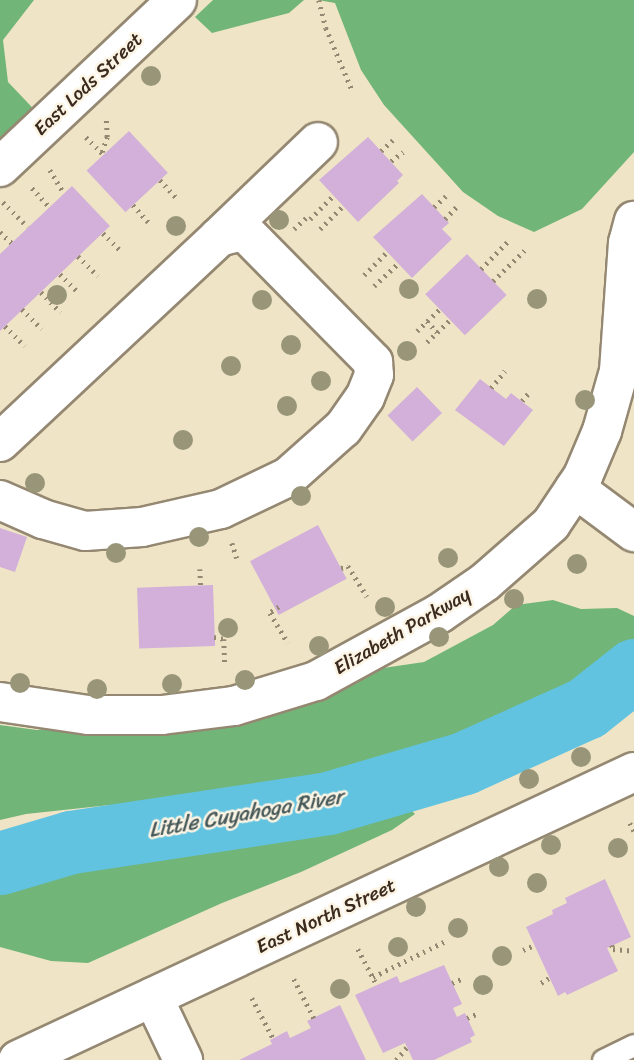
<!DOCTYPE html>
<html>
<head>
<meta charset="utf-8">
<style>
	body { margin:0 }
	#map { position:relative; width:634px; height:1060px; overflow:hidden; background:#efe5c6; font-family:Sriracha,sans-serif }
	div>[style] { position:absolute }
	.forest>* { inset:0; background:#72b578 }
	.river>* { height:63px; margin:-31.5px; padding:0 31.5px; transform-origin:31.5px; border-radius:31.5px; background:#61c3e0 }
	.building>* { inset:0; background:#d2b0d9; transform-origin:0 0 }
	.path>* { height:4.5px; margin-top:-2.25px; transform-origin:0; background:repeating-linear-gradient(90deg,#958872 0 2px,transparent 0 7px) }
	.roads { filter:drop-shadow(2px 0 #958872) drop-shadow(-2px 0 #958872) drop-shadow(0 2px #958872) drop-shadow(0 -2px #958872) }
	.service>* { height:21px; margin:-10.5px; padding:0 10.5px; transform-origin:10.5px; border-radius:10.5px; background:#fff }
	.minor>* { height:38px; margin:-19px; padding:0 19px; transform-origin:19px; border-radius:19px; background:#fff }
	.tertiary>* { height:38px; margin:-19px; padding:0 19px; transform-origin:19px; border-radius:19px; background:#fff }
	.trees>* { width:20px; height:20px; margin:-10px; border-radius:50%; background:#989579 }
	span { translate:-50% -50%; white-space:nowrap; text-align:center; line-height:1.15; -webkit-text-stroke:5px #fcf5e5; paint-order:stroke }
	.street-label { font-size:19px; color:#3b2a1e }
	.water-label { font-size:21px; color:#465858; font-style:italic }
</style>
</head>
<body>
<div id="map">
	<div class="forest">
		<i style="clip-path:polygon(0 0,34px 0,3px 40px,8px 82px,47px 123px,0 143px)"></i>
		<i style="clip-path:polygon(213px 0,304px 0,289px 13px,212px 33px,195px 17px)"></i>
		<i style="clip-path:polygon(318px 0,634px 0,634px 152px,582px 209px,534px 232px,498px 216px,463px 192px,384px 105px,361px 70px,335px 3px)"></i>
		<i style="clip-path:polygon(553px 600px,581px 609px,617px 608px,634px 616px,634px 639px,584px 691px,432px 758px,358px 768px,257px 798px,150px 808px,110px 805px,26px 814px,0 820px,0 725px,37px 730px,322px 677px,424px 662px,493px 625px,516px 605px)"></i>
		<i style="clip-path:polygon(393px 807px,410px 809px,415px 814px,392px 830px,301px 872px,222px 903px,88px 963px,51px 961px,0 947px,0 890px,54px 857px,163px 844px,209px 847px,331px 826px)"></i>
	</div>
	<div class="river">
		<i style="left:0;top:863px;width:74px;rotate:-16.5deg"></i>
		<i style="left:71px;top:842px;width:260px;rotate:-8.6deg"></i>
		<i style="left:328px;top:803px;width:142px;rotate:-16.4deg"></i>
		<i style="left:464px;top:763px;width:134px;rotate:-24.3deg"></i>
		<i style="left:586px;top:708px;width:61px;rotate:-38.4deg"></i>
	</div>
	<div class="building">
		<i style="left:129px;top:131px;width:57px;height:58px;rotate:47deg"></i>
		<i style="clip-path:polygon(368px 137px,403px 175px,397px 181px,399px 183px,358px 222px,319px 180px)"></i>
		<i style="clip-path:polygon(72px 186px,110px 226px,0 331px,0 254px)"></i>
		<i style="clip-path:polygon(422px 194px,449px 223px,442px 229px,452px 239px,412px 278px,373px 237px)"></i>
		<i style="left:467px;top:254px;width:57px;height:58px;rotate:46deg"></i>
		<i style="clip-path:polygon(480px 379px,506px 399px,511px 393px,533px 410px,504px 446px,455px 410px)"></i>
		<i style="left:417px;top:387px;width:36px;height:41px;rotate:46deg"></i>
		<i style="left:318px;top:525px;width:61px;height:77px;rotate:62deg"></i>
		<i style="clip-path:polygon(0 528px,27px 537px,15px 572px,0 567px)"></i>
		<i style="left:213px;top:585px;width:61px;height:76px;rotate:88deg"></i>
		<i style="clip-path:polygon(605px 879px,631px 937px,607px 948px,618px 971px,567px 995px,565px 992px,558px 996px,526px 927px,553px 914px,552px 910px,567px 903px,565px 898px)"></i>
		<i style="clip-path:polygon(444px 965px,462px 1004px,453px 1008px,457px 1017px,465px 1013px,475px 1035px,470px 1038px,472px 1042px,434px 1060px,413px 1060px,405px 1043px,383px 1053px,355px 995px,397px 976px,400px 983px)"></i>
		<i style="clip-path:polygon(340px 1005px,366px 1060px,239px 1060px,272px 1044px,270px 1040px,287px 1031px,290px 1038px,311px 1028px,307px 1021px)"></i>
	</div>
	<div class="path">
		<i style="left:319px;top:0;width:29px;rotate:76deg"></i>
		<i style="left:326px;top:28px;width:67px;rotate:67.2deg"></i>
		<i style="left:86px;top:137px;width:25px;rotate:45deg"></i>
		<i style="left:381px;top:151px;width:16px;rotate:-43deg"></i>
		<i style="left:102px;top:152px;width:16px;rotate:-72deg"></i>
		<i style="left:107px;top:137px;width:18px;rotate:-93deg"></i>
		<i style="left:391px;top:161px;width:15px;rotate:-37deg"></i>
		<i style="left:50px;top:170px;width:27px;rotate:59deg"></i>
		<i style="left:160px;top:180px;width:26px;rotate:47deg"></i>
		<i style="left:32px;top:188px;width:26px;rotate:47deg"></i>
		<i style="left:3px;top:202px;width:35px;rotate:45deg"></i>
		<i style="left:133px;top:205px;width:27px;rotate:48deg"></i>
		<i style="left:434px;top:207px;width:16px;rotate:-43deg"></i>
		<i style="left:310px;top:219px;width:33px;rotate:-45deg"></i>
		<i style="left:445px;top:219px;width:18px;rotate:-47deg"></i>
		<i style="left:294px;top:229px;width:19px;rotate:-43deg"></i>
		<i style="left:320px;top:229px;width:33px;rotate:-45deg"></i>
		<i style="left:0;top:232px;width:16px;rotate:43deg"></i>
		<i style="left:103px;top:233px;width:27px;rotate:45deg"></i>
		<i style="left:78px;top:256px;width:28px;rotate:45deg"></i>
		<i style="left:481px;top:269px;width:39px;rotate:-46deg"></i>
		<i style="left:60px;top:274px;width:27px;rotate:45deg"></i>
		<i style="left:364px;top:275px;width:33px;rotate:-45deg"></i>
		<i style="left:493px;top:281px;width:49px;rotate:-44.2deg"></i>
		<i style="left:374px;top:286px;width:33px;rotate:-43deg"></i>
		<i style="left:41px;top:292px;width:28px;rotate:46deg"></i>
		<i style="left:22px;top:309px;width:28px;rotate:45deg"></i>
		<i style="left:427px;top:321px;width:15px;rotate:48deg"></i>
		<i style="left:5px;top:326px;width:28px;rotate:45deg"></i>
		<i style="left:417px;top:331px;width:32px;rotate:-44deg"></i>
		<i style="left:427px;top:342px;width:32px;rotate:-44deg"></i>
		<i style="left:491px;top:388px;width:22px;rotate:-51deg"></i>
		<i style="left:522px;top:401px;width:13px;rotate:-51deg"></i>
		<i style="left:232px;top:543px;width:16px;rotate:72deg"></i>
		<i style="left:341px;top:568px;width:7px;rotate:-16deg"></i>
		<i style="left:348px;top:566px;width:36px;rotate:58deg"></i>
		<i style="left:200px;top:569px;width:17px;rotate:87deg"></i>
		<i style="left:279px;top:607px;width:11px;rotate:146deg"></i>
		<i style="left:270px;top:613px;width:35px;rotate:59deg"></i>
		<i style="left:214px;top:637px;width:10px;rotate:11deg"></i>
		<i style="left:224px;top:639px;width:25px;rotate:88deg"></i>
		<i style="left:630px;top:823px;width:9px;rotate:63deg"></i>
		<i style="left:612px;top:945px;width:4px;rotate:76deg"></i>
		<i style="left:613px;top:949px;width:21px;rotate:5deg"></i>
		<i style="left:358px;top:949px;width:41px;rotate:62.2deg"></i>
		<i style="left:523px;top:950px;width:12px;rotate:-24deg"></i>
		<i style="left:373px;top:977px;width:81px;rotate:-26.3deg"></i>
		<i style="left:294px;top:979px;width:44px;rotate:62.9deg"></i>
		<i style="left:452px;top:983px;width:12px;rotate:-24deg"></i>
		<i style="left:541px;top:983px;width:9px;rotate:-32deg"></i>
		<i style="left:252px;top:998px;width:45px;rotate:62.3deg"></i>
		<i style="left:467px;top:1018px;width:13px;rotate:-23deg"></i>
		<i style="left:396px;top:1060px;width:17px;rotate:-50deg"></i>
	</div>
	<div class="roads">
		<div class="service">
			<i style="left:603px;top:1060px;width:34px;rotate:-26deg"></i>
		</div>
		<div class="minor">
			<i style="left:0;top:167px;width:243px;rotate:-43.3deg"></i>
			<i style="left:219px;top:237px;width:137px;rotate:-43.8deg"></i>
			<i style="left:0;top:442px;width:300px;rotate:-43.1deg"></i>
			<i style="left:219px;top:237px;width:7px;rotate:-16deg"></i>
			<i style="left:226px;top:235px;width:18px;rotate:-13deg"></i>
			<i style="left:244px;top:231px;width:184px;rotate:45.4deg"></i>
			<i style="left:373px;top:362px;width:13px;rotate:86deg"></i>
			<i style="left:374px;top:375px;width:24px;rotate:112deg"></i>
			<i style="left:365px;top:397px;width:38px;rotate:125deg"></i>
			<i style="left:343px;top:428px;width:74px;rotate:138.3deg"></i>
			<i style="left:288px;top:477px;width:74px;rotate:154.5deg"></i>
			<i style="left:221px;top:509px;width:81px;rotate:167.2deg"></i>
			<i style="left:142px;top:527px;width:57px;rotate:176deg"></i>
			<i style="left:85px;top:531px;width:44px;rotate:-164.1deg"></i>
			<i style="left:43px;top:519px;width:47px;rotate:-156.2deg"></i>
			<i style="left:575px;top:488px;width:74px;rotate:36.7deg"></i>
			<i style="left:0;top:702px;width:89px;rotate:8.4deg"></i>
			<i style="left:88px;top:715px;width:74px"></i>
			<i style="left:162px;top:715px;width:73px;rotate:-7.1deg"></i>
			<i style="left:234px;top:706px;width:86px;rotate:-17deg"></i>
			<i style="left:316px;top:681px;width:141px;rotate:-28.7deg"></i>
			<i style="left:440px;top:613px;width:55px;rotate:-34.6deg"></i>
			<i style="left:485px;top:582px;width:88px;rotate:-41.3deg"></i>
			<i style="left:551px;top:524px;width:58px;rotate:-56.3deg"></i>
			<i style="left:583px;top:476px;width:49px;rotate:-67.1deg"></i>
			<i style="left:602px;top:431px;width:62px;rotate:-74.2deg"></i>
			<i style="left:619px;top:371px;width:128px;rotate:-86deg"></i>
			<i style="left:628px;top:243px;width:23px;rotate:-75deg"></i>
			<i style="left:153px;top:997px;width:70px;rotate:64.5deg"></i>
		</div>
		<div class="tertiary">
			<i style="left:18px;top:1060px;width:680px;rotate:-25.06deg"></i>
		</div>
	</div>
	<div class="trees">
		<i style="left:151px;top:76px"></i>
		<i style="left:279px;top:220px"></i>
		<i style="left:176px;top:226px"></i>
		<i style="left:409px;top:289px"></i>
		<i style="left:57px;top:295px"></i>
		<i style="left:537px;top:299px"></i>
		<i style="left:262px;top:300px"></i>
		<i style="left:291px;top:345px"></i>
		<i style="left:407px;top:351px"></i>
		<i style="left:231px;top:366px"></i>
		<i style="left:321px;top:381px"></i>
		<i style="left:585px;top:400px"></i>
		<i style="left:287px;top:406px"></i>
		<i style="left:183px;top:440px"></i>
		<i style="left:35px;top:483px"></i>
		<i style="left:301px;top:496px"></i>
		<i style="left:199px;top:537px"></i>
		<i style="left:116px;top:553px"></i>
		<i style="left:448px;top:558px"></i>
		<i style="left:577px;top:564px"></i>
		<i style="left:514px;top:599px"></i>
		<i style="left:385px;top:607px"></i>
		<i style="left:228px;top:628px"></i>
		<i style="left:439px;top:637px"></i>
		<i style="left:319px;top:646px"></i>
		<i style="left:245px;top:680px"></i>
		<i style="left:20px;top:683px"></i>
		<i style="left:172px;top:684px"></i>
		<i style="left:97px;top:689px"></i>
		<i style="left:581px;top:757px"></i>
		<i style="left:529px;top:779px"></i>
		<i style="left:551px;top:845px"></i>
		<i style="left:618px;top:848px"></i>
		<i style="left:499px;top:867px"></i>
		<i style="left:537px;top:883px"></i>
		<i style="left:416px;top:907px"></i>
		<i style="left:458px;top:928px"></i>
		<i style="left:398px;top:947px"></i>
		<i style="left:502px;top:956px"></i>
		<i style="left:483px;top:985px"></i>
		<i style="left:340px;top:989px"></i>
	</div>
	<div class="street-label">
		<span style="left:88px;top:84px;rotate:-43deg">East Lods Street</span>
		<span style="left:402px;top:631px;rotate:-30deg">Elizabeth Parkway</span>
		<span style="left:326px;top:916px;rotate:-25deg">East North Street</span>
	</div>
	<div class="water-label">
		<span style="left:246px;top:813px;rotate:-10deg">Little Cuyahoga River</span>
	</div>
</div>
</body>
</html>
